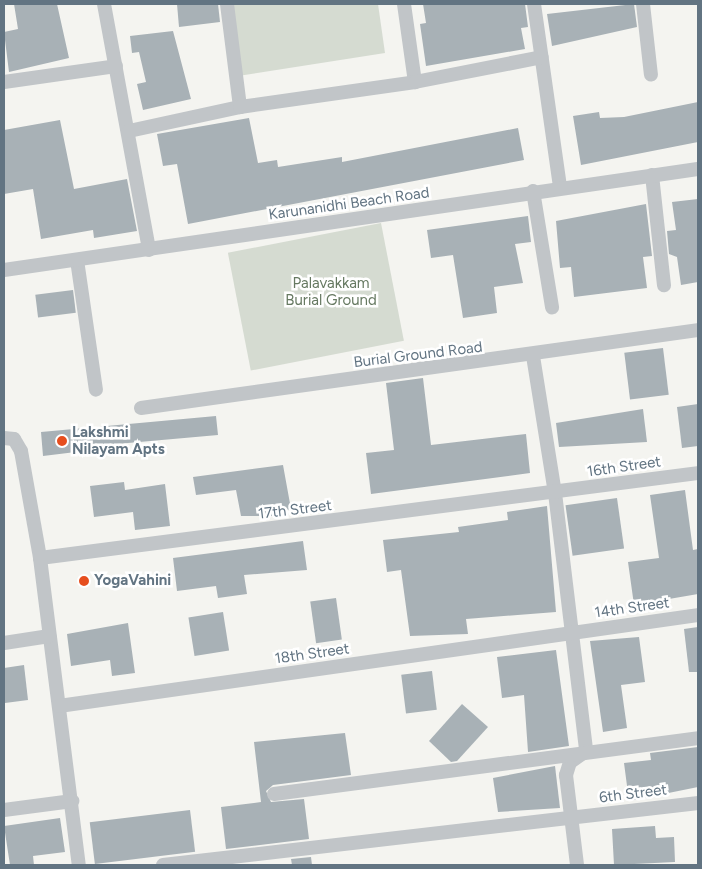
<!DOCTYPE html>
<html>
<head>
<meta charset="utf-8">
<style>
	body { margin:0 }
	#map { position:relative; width:702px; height:869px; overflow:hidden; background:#f4f4f0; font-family:Figtree,sans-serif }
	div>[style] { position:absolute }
	.green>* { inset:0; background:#d5dbd1; transform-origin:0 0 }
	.building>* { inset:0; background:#a8b1b6; transform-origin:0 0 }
	.minor>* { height:14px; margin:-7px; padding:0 7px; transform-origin:7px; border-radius:7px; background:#c1c5c8 }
	.dots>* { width:14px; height:14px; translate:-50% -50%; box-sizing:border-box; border:2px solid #fff; border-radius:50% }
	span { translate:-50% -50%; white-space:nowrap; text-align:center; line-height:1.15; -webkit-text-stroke:5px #fff; paint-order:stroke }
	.street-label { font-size:15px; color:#627482 }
	.park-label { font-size:15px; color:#667961 }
	.poi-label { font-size:15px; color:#627482; font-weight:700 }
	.left { translate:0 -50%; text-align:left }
	.frame { position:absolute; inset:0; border:5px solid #627482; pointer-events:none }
</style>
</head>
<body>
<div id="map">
	<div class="green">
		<i style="clip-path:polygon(228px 4px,378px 4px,385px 53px,238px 76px)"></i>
		<i style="left:381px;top:223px;width:120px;height:156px;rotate:79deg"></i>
	</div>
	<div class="building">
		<i style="clip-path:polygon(14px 4px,57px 4px,69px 58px,9px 72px,4px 32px,18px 29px)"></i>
		<i style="clip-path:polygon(177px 4px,218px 4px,220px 22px,179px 27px)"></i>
		<i style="clip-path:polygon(423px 4px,525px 4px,528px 27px,521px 28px,525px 49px,426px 66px,420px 24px,426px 23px)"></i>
		<i style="clip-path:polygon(634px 4px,637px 27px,552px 46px,547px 14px)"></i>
		<i style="clip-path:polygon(173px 31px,191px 99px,143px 110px,137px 84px,146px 82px,139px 52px,132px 53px,130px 36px)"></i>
		<i style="clip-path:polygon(698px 102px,698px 142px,581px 165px,573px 116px,599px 112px,600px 118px,624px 117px)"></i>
		<i style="clip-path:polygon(249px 118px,258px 163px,277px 160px,278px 167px,342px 157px,342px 162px,518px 128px,524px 160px,188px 224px,177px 164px,163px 166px,157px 134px)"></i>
		<i style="clip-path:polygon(60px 120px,74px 189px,127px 179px,137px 231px,94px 238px,93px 230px,41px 239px,33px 189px,4px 194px,4px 130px)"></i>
		<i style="clip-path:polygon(698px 199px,698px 282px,681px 285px,677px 257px,669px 254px,667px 231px,676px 230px,672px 202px)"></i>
		<i style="clip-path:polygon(646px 204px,652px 256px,643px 257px,647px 288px,574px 297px,571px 267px,560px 268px,556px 221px)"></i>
		<i style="clip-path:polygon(528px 216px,531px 242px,515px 244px,523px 283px,494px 287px,497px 313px,463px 318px,453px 255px,431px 258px,427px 230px)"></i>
		<i style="left:73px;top:290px;width:23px;height:38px;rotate:83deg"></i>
		<i style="left:663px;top:348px;width:47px;height:39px;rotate:83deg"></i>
		<i style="clip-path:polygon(423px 378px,431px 445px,526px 434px,530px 473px,371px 494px,366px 453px,394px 450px,386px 383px)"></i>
		<i style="clip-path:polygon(698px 404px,698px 446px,682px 448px,677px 407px)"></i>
		<i style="clip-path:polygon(643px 409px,647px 442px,559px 447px,556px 423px)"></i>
		<i style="clip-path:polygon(216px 416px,218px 435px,83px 447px,84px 451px,43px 456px,41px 432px)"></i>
		<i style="clip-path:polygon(283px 465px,291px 509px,277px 512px,278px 516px,241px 516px,236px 490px,196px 495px,193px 477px)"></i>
		<i style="clip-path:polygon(124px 482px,125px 490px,165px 484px,170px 526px,135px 530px,133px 512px,94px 517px,90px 486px)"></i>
		<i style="clip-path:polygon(685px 490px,693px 550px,698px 549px,698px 594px,634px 605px,628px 562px,659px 558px,650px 495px)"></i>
		<i style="left:617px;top:498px;width:51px;height:52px;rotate:82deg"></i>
		<i style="clip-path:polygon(547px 506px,556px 612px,466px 619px,468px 634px,410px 636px,401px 570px,387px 572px,383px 540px,459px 532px,458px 527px,508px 520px,507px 512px)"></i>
		<i style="clip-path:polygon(303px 541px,307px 570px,244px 575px,247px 594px,218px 598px,216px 586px,177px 591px,173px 558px)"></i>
		<i style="left:336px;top:598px;width:42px;height:26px;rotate:82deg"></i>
		<i style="left:223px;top:612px;width:39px;height:35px;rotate:81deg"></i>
		<i style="clip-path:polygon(128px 623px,135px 673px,112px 676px,110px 660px,71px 666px,67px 634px)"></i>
		<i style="clip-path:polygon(698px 627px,698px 672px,689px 672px,684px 629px)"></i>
		<i style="clip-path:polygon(639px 637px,645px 682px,621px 685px,627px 728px,603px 732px,590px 641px)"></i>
		<i style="clip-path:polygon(556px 650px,569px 746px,528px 752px,524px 695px,502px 698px,497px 657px)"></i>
		<i style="clip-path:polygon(24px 665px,28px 700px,5px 703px,4px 668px)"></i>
		<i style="left:432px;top:671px;width:39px;height:31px;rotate:83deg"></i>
		<i style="clip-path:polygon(462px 704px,488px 727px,457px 761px,451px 762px,429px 741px)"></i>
		<i style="clip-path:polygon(345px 733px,351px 775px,273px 785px,266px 791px,271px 802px,304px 799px,309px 839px,226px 849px,221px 807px,261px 802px,254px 742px)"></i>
		<i style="clip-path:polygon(698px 747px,698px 787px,629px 801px,624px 763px,651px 760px,650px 753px)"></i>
		<i style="clip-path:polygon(555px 766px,560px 808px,498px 812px,493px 778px)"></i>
		<i style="left:190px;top:810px;width:42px;height:101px;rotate:83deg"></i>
		<i style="clip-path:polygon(60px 818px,65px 852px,33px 856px,34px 865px,10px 865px,4px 826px)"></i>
		<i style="clip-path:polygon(655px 826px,656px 838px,674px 837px,675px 862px,614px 865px,612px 829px)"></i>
		<i style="clip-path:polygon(311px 857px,312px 865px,292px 865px,291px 859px)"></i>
	</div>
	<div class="minor">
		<i style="left:104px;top:4px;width:250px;rotate:79.6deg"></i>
		<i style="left:227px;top:4px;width:104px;rotate:82.8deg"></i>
		<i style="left:404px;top:4px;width:79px;rotate:82deg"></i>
		<i style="left:534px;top:4px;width:184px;rotate:81.9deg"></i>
		<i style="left:643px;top:4px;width:71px;rotate:83.6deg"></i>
		<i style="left:4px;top:82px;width:113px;rotate:-8.1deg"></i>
		<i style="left:129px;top:131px;width:114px;rotate:-12.2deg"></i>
		<i style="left:240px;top:107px;width:177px;rotate:-8.1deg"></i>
		<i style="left:415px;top:82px;width:129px;rotate:-11.1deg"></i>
		<i style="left:652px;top:175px;width:111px;rotate:83.8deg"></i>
		<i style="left:533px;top:191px;width:118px;rotate:80.7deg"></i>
		<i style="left:77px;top:260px;width:131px;rotate:81.7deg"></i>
		<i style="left:4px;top:270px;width:701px;rotate:-8.28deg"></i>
		<i style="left:533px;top:356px;width:139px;rotate:80.9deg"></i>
		<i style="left:555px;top:493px;width:260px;rotate:83.1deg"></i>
		<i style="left:586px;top:751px;width:19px;rotate:145deg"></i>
		<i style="left:570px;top:762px;width:14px;rotate:107deg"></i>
		<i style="left:566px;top:775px;width:91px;rotate:83deg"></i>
		<i style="left:141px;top:408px;width:562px;rotate:-7.97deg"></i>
		<i style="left:4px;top:438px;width:10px;rotate:6deg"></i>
		<i style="left:14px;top:439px;width:14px;rotate:60deg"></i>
		<i style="left:21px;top:451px;width:109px;rotate:79.9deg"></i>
		<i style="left:40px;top:558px;width:309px;rotate:82.8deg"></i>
		<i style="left:40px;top:558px;width:663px;rotate:-7.36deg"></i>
		<i style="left:4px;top:643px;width:46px;rotate:-8.8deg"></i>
		<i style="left:59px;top:706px;width:645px;rotate:-8.1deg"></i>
		<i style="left:274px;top:794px;width:428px;rotate:-7.5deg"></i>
		<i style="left:4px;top:810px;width:69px;rotate:-7.5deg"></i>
		<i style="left:163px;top:865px;width:539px;rotate:-6.61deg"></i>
	</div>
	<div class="dots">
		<i style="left:62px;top:441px;background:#e64e1e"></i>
		<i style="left:84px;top:581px;background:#e64e1e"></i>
	</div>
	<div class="street-label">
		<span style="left:349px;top:204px;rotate:-8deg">Karunanidhi Beach Road</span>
		<span style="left:418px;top:355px;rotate:-7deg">Burial Ground Road</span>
		<span style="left:624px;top:467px;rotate:-8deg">16th Street</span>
		<span style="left:295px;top:510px;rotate:-7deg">17th Street</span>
		<span style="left:632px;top:608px;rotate:-8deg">14th Street</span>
		<span style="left:312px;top:654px;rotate:-8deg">18th Street</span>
		<span style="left:633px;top:794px;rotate:-7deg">6th Street</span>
	</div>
	<div class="park-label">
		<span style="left:331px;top:292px">Palavakkam<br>Burial Ground</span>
	</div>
	<div class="poi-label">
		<span class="left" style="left:72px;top:441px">Lakshmi<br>Nilayam Apts</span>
		<span class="left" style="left:94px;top:581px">YogaVahini</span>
	</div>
	<div class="frame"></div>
</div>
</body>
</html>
